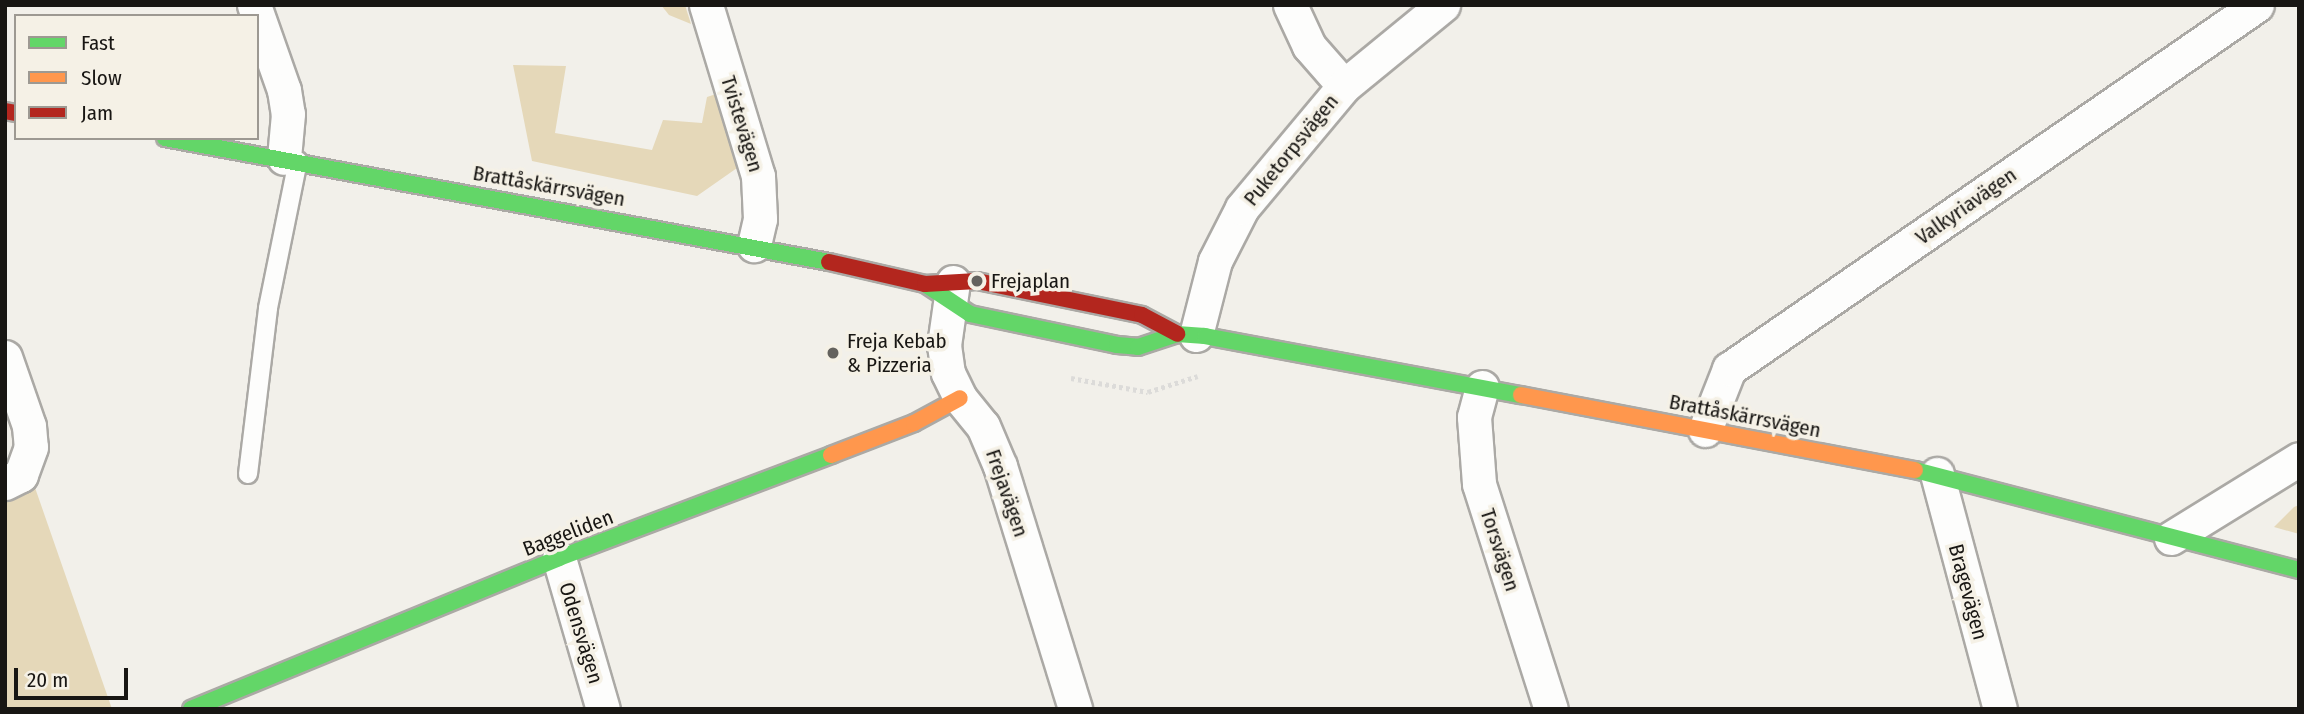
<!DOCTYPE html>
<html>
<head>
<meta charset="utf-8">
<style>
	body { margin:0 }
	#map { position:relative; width:2304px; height:714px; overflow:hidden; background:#f2f0ea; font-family:"Fira Sans Condensed",sans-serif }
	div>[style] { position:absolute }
	.green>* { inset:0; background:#e5d8b9 }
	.path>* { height:4.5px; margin-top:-2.25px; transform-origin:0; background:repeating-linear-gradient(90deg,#dcdbd9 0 3.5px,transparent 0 7px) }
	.roads { filter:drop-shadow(2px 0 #aba9a5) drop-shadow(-2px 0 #aba9a5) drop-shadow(0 2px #aba9a5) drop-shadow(0 -2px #aba9a5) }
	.lane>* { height:18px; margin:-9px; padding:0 9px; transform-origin:9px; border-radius:9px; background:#fdfdfc }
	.street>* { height:33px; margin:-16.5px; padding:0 16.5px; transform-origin:16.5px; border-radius:16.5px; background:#fdfdfc }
	.fast>* { height:16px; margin:-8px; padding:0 8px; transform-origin:8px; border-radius:8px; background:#63d668 }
	.slow>* { height:16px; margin:-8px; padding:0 8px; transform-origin:8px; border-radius:8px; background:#ff974d }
	.jam>* { height:16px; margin:-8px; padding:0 8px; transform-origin:8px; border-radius:8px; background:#b3261e }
	.dots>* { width:19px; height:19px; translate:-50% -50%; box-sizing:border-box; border:4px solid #f5f1e6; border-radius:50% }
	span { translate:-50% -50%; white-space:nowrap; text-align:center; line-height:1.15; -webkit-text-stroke:7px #f5f1e6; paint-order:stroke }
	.street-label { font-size:21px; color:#181613 }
	.poi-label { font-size:21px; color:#181613 }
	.left { translate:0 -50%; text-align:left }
	.frame { position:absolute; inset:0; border:7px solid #181613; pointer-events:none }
	.legend { position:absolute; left:14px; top:14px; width:245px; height:126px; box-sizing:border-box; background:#f5f1e6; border:2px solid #9d9992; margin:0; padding:9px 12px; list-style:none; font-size:21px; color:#181613 }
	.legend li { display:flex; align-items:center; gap:14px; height:35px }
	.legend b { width:35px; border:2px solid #9d9992 }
	.scale { position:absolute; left:14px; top:668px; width:114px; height:32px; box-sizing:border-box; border:4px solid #181613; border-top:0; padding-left:9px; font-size:21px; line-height:24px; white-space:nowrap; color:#181613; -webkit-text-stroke:5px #f5f1e6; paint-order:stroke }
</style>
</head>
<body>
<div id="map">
	<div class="green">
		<i style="clip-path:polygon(661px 5px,685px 5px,691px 24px,669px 15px)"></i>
		<i style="clip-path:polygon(513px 65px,566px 66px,555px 133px,652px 150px,663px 120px,702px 123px,707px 97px,716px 94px,737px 168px,697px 196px,532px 161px)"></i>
		<i style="clip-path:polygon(32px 479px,112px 709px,5px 709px,5px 490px)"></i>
		<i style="clip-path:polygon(2299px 505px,2299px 534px,2274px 527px,2294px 507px)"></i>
	</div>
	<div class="path">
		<i style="left:1071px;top:378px;width:78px;rotate:10.3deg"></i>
		<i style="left:1148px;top:392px;width:52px;rotate:-17.7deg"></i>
	</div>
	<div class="roads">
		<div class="lane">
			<i style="left:248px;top:474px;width:167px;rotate:-83.1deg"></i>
			<i style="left:268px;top:308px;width:150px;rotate:-78.5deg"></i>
		</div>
		<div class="street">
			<i style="left:254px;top:5px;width:90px;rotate:70.6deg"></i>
			<i style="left:284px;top:90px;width:24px;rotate:81deg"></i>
			<i style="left:288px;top:114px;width:44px;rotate:95.2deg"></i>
			<i style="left:706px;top:5px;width:179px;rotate:73.1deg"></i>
			<i style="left:758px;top:176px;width:43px;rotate:87.3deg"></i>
			<i style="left:760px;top:219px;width:27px;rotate:103deg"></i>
			<i style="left:1290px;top:5px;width:45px;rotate:65.1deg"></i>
			<i style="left:1309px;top:46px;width:53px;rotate:48.8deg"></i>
			<i style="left:953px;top:282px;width:64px;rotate:98.1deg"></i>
			<i style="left:944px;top:345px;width:28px;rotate:82deg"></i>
			<i style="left:948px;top:373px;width:28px;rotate:64deg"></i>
			<i style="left:960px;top:398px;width:36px;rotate:51deg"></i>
			<i style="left:983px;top:426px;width:43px;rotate:67deg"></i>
			<i style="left:1000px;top:466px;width:254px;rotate:72.8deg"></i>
			<i style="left:1196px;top:335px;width:76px;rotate:-75.6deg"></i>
			<i style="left:1215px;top:261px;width:59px;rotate:-63deg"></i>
			<i style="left:1242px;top:208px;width:159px;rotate:-50.1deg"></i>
			<i style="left:1344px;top:86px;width:128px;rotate:-39.3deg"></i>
			<i style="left:5px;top:357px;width:73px;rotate:70.8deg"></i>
			<i style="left:29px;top:426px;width:21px;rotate:85deg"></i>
			<i style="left:31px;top:447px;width:30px;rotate:110deg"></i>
			<i style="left:21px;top:475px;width:18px;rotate:153deg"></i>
			<i style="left:1482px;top:387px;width:31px;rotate:105deg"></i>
			<i style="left:1474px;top:417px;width:67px;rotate:85.7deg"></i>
			<i style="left:1479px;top:484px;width:236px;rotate:72.3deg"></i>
			<i style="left:1705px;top:430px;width:66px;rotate:-68.5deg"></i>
			<i style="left:1729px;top:369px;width:641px;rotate:-34.58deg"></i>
			<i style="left:1937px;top:474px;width:243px;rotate:75deg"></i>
			<i style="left:2171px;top:538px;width:150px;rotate:-31.7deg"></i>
			<i style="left:559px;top:558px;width:157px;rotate:73.8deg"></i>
		</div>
		<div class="fast">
			<i style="left:165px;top:138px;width:675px;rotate:10.58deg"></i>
			<i style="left:925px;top:284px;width:54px;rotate:33.7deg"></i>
			<i style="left:970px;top:314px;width:150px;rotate:11.9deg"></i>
			<i style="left:1117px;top:345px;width:21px;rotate:5deg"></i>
			<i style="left:1138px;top:347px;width:41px;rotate:-18.4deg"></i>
			<i style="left:1177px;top:334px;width:28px;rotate:4deg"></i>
			<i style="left:1205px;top:336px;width:321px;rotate:10.6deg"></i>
			<i style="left:1915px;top:470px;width:397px;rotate:14.6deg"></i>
			<i style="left:191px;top:709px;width:398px;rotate:-22.3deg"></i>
			<i style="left:559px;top:558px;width:291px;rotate:-20.7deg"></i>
		</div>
		<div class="slow">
			<i style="left:1521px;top:395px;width:401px;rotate:10.8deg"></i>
			<i style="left:831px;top:455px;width:89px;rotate:-21.1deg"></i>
			<i style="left:914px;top:423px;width:52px;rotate:-28.5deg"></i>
		</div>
		<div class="jam">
			<i style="left:5px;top:111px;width:11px;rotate:10deg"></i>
			<i style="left:829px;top:262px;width:98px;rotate:12.9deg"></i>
			<i style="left:925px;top:284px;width:52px;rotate:-3.3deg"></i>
			<i style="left:977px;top:281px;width:168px;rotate:11.6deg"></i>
			<i style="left:1142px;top:315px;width:40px;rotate:28deg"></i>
		</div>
	</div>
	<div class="dots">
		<i style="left:977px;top:281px;background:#64625e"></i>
		<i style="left:833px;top:353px;background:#64625e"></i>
	</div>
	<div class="street-label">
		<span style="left:742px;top:124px;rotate:73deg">Tvistevägen</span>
		<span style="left:1291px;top:150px;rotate:-51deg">Puketorpsvägen</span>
		<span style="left:549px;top:186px;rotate:10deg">Brattåskärrsvägen</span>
		<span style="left:1966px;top:206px;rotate:-35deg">Valkyriavägen</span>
		<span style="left:1745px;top:416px;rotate:11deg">Brattåskärrsvägen</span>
		<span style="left:1007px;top:493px;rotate:71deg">Frejavägen</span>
		<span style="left:568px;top:533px;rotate:-21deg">Baggeliden</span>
		<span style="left:1500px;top:550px;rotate:72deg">Torsvägen</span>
		<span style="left:1968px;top:592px;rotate:75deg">Bragevägen</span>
		<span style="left:581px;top:633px;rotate:73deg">Odensvägen</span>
	</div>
	<div class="poi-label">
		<span class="left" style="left:991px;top:281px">Frejaplan</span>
		<span class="left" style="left:847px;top:353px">Freja Kebab<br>&amp; Pizzeria</span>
	</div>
	<div class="frame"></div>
	<ul class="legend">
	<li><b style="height:9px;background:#63d668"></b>Fast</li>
	<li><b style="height:9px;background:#ff974d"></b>Slow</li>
	<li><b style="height:9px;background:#b3261e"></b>Jam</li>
	</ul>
	<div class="scale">20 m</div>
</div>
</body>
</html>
